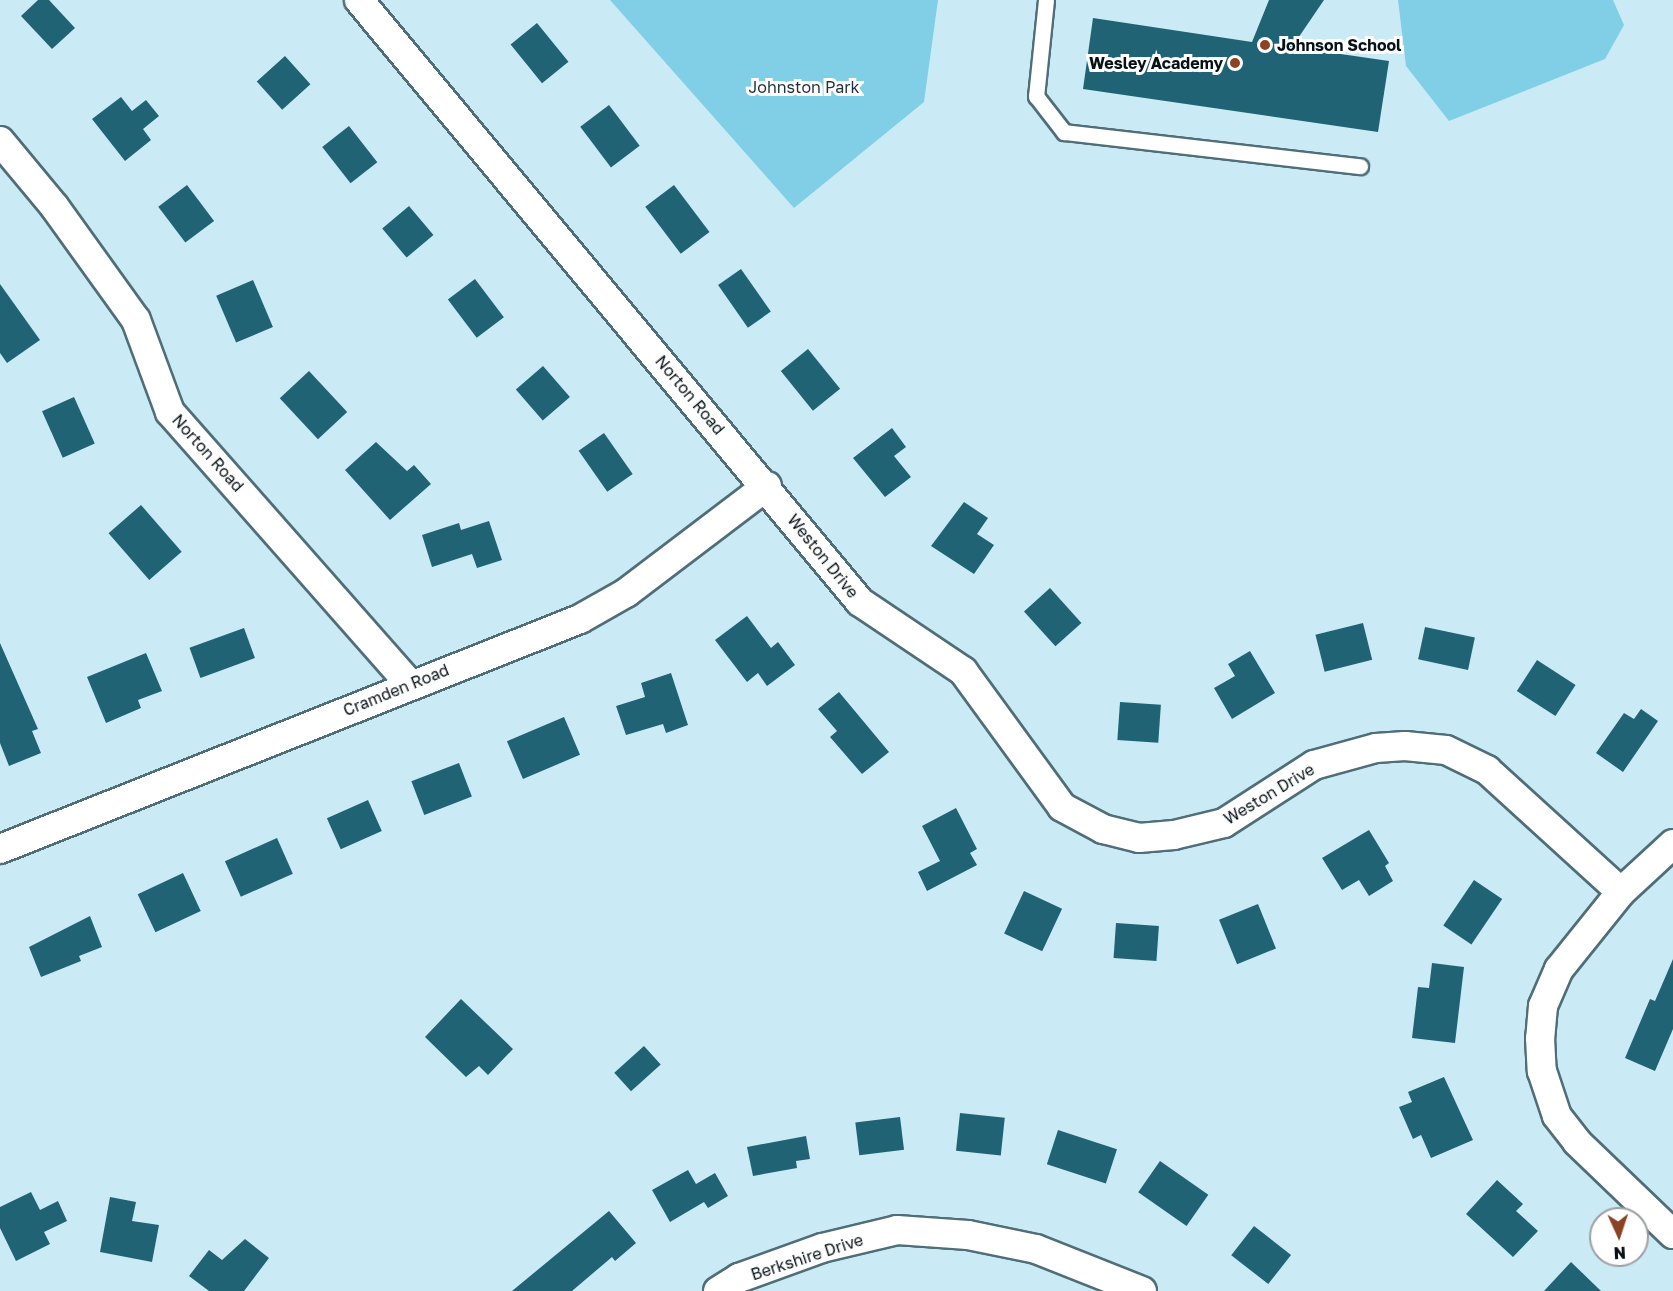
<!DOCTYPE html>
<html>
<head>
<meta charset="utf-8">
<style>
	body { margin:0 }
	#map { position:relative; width:1673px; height:1291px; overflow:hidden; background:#caebf5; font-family:"Golos Text",sans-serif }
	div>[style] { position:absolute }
	.green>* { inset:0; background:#81cfe6 }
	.building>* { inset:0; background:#206374; transform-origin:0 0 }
	.roads { filter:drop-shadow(2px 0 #506e77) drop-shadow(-2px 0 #506e77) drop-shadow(0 2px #506e77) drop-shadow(0 -2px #506e77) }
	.lane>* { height:15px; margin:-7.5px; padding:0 7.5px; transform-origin:7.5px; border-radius:7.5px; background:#fff }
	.street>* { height:28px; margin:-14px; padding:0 14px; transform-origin:14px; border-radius:14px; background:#fff }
	.dots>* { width:16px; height:16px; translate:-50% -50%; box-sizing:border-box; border:3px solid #fff; border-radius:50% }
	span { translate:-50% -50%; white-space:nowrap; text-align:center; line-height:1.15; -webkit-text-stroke:6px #fff; paint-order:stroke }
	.poi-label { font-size:16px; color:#071216; font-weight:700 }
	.left { translate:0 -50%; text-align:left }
	.right { translate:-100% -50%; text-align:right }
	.park-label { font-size:16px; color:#1e3339 }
	.street-label { font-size:16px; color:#071216 }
	.north { position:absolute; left:1589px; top:1207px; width:60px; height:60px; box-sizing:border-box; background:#fff; border:2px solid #9ca0a2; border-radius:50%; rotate:177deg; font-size:16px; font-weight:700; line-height:24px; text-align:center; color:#071216 }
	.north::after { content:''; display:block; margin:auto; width:21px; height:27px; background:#8b4324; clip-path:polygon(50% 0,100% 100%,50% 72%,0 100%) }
</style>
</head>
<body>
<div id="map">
	<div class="green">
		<i style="clip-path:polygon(610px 0,938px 0,924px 102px,794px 208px)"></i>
		<i style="clip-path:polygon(1398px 0,1613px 0,1624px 25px,1605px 59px,1449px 121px,1406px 66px)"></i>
	</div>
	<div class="building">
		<i style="clip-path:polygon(38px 0,49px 0,75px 28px,52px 49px,21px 16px)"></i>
		<i style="clip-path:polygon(1269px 0,1324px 0,1292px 47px,1389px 61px,1378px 132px,1083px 89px,1093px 18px,1252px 42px)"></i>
		<i style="left:537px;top:23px;width:50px;height:34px;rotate:51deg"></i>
		<i style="left:285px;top:56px;width:38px;height:38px;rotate:48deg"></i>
		<i style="clip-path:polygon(121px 97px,132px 111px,146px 100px,159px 116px,143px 129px,151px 140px,125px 161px,92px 119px)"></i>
		<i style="left:609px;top:105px;width:51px;height:36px;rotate:53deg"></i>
		<i style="left:349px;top:126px;width:46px;height:34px;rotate:52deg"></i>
		<i style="left:187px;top:185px;width:45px;height:36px;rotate:53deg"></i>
		<i style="left:674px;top:185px;width:59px;height:36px;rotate:53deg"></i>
		<i style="left:409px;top:206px;width:38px;height:35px;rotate:50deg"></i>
		<i style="left:741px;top:269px;width:52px;height:28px;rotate:55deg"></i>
		<i style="left:475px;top:279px;width:48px;height:34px;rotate:53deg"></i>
		<i style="left:253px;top:280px;width:51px;height:40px;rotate:67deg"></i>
		<i style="clip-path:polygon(0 284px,40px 340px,7px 363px,0 353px)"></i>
		<i style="left:808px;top:349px;width:51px;height:35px;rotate:51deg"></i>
		<i style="left:543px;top:366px;width:41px;height:36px;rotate:49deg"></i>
		<i style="left:309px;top:371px;width:56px;height:40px;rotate:47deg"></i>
		<i style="left:74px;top:397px;width:51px;height:35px;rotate:66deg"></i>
		<i style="clip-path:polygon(892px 428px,906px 447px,894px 456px,911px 477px,885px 497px,853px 458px)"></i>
		<i style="left:604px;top:433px;width:50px;height:31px;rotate:55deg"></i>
		<i style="clip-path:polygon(376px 442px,407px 471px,414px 465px,431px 484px,390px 520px,345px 470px)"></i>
		<i style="clip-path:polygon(964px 502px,988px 518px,977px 534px,994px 545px,974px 574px,931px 546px)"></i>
		<i style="left:141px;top:505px;width:62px;height:43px;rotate:49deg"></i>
		<i style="clip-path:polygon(489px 521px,502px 560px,477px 568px,472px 554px,432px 567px,422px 535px,459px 523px,461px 530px)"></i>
		<i style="left:1050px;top:588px;width:47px;height:35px;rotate:48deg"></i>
		<i style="clip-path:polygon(747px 616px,771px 648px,778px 642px,795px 665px,767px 686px,758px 673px,747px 682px,715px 640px)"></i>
		<i style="left:1363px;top:623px;width:38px;height:49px;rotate:76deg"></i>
		<i style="left:1425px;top:627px;width:51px;height:33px;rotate:12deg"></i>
		<i style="left:244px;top:628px;width:32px;height:58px;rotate:70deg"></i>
		<i style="clip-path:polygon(0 643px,38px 729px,32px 731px,41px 753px,9px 766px,0 743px)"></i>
		<i style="clip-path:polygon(1250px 651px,1275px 693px,1232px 719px,1214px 688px,1235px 676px,1228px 664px)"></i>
		<i style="clip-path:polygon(146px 653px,162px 691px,138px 700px,141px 708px,106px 723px,87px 677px)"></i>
		<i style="left:1537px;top:660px;width:46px;height:37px;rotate:33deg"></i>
		<i style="clip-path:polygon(671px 673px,688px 725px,666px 733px,663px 724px,626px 735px,616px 706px,645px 697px,641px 683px)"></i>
		<i style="clip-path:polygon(839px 692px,889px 752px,862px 774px,830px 737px,837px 731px,818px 709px)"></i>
		<i style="left:1120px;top:702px;width:41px;height:38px;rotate:4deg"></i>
		<i style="clip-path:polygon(1641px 709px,1658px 721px,1623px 772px,1596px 753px,1624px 713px,1634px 719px)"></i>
		<i style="left:564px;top:717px;width:41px;height:62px;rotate:67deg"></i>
		<i style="left:459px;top:763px;width:36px;height:51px;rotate:69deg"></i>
		<i style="left:368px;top:800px;width:34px;height:45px;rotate:66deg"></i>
		<i style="clip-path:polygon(956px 808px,977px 849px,970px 853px,977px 865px,927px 891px,918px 872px,940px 861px,922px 826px)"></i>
		<i style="clip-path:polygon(1369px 830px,1389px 863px,1385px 866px,1393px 881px,1369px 896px,1359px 880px,1342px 890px,1322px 858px)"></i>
		<i style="left:277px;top:838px;width:39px;height:57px;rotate:66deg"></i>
		<i style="left:183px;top:873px;width:42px;height:50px;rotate:65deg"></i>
		<i style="left:1474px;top:880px;width:34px;height:55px;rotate:34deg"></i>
		<i style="left:1024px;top:891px;width:42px;height:47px;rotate:25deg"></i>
		<i style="left:1258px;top:904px;width:48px;height:42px;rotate:68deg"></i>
		<i style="clip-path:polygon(90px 916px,102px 947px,79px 956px,81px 961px,41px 977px,29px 947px)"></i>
		<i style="left:1116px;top:923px;width:43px;height:35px;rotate:4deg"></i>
		<i style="clip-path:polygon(1673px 959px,1673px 1029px,1655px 1071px,1625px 1058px,1650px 999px,1655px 1001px)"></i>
		<i style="clip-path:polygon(1432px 963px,1464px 967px,1455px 1043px,1412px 1038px,1418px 987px,1429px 988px)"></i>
		<i style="clip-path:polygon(461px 999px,513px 1049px,488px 1075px,479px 1066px,466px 1077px,425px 1037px)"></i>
		<i style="left:644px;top:1046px;width:25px;height:40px;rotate:48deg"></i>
		<i style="clip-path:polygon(1444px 1077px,1473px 1140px,1431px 1158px,1421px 1135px,1413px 1139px,1399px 1107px,1412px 1102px,1408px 1092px)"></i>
		<i style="left:960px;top:1113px;width:45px;height:38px;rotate:6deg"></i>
		<i style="left:900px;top:1117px;width:33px;height:45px;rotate:83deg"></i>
		<i style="left:1058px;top:1130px;width:62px;height:36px;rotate:18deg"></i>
		<i style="clip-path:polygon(806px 1136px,810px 1159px,796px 1161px,797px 1168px,753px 1176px,747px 1147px)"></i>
		<i style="left:1160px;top:1161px;width:59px;height:38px;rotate:35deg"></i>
		<i style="clip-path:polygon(688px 1170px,696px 1184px,715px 1173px,728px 1196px,708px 1208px,704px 1202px,670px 1222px,652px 1190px)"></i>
		<i style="clip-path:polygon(1497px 1180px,1523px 1204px,1516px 1211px,1538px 1231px,1513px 1257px,1466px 1214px)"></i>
		<i style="clip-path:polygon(31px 1192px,40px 1210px,58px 1201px,67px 1221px,44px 1232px,50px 1244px,16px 1261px,0 1228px,0 1207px)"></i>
		<i style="clip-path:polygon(110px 1197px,136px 1202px,132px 1221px,159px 1225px,152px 1262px,100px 1252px)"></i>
		<i style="clip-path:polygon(609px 1211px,636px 1243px,615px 1261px,612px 1257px,572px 1291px,512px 1291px)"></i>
		<i style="left:1254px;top:1226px;width:47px;height:37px;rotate:38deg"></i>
		<i style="clip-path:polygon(245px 1239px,269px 1258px,244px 1291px,209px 1291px,189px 1276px,209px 1250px,222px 1260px)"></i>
		<i style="clip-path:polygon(1571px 1262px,1601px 1291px,1544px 1291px)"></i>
	</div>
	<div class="roads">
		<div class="lane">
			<i style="left:1046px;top:0;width:97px;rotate:95.9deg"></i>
			<i style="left:1036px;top:96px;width:46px;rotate:52.1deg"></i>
			<i style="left:1064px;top:132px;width:298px;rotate:6.6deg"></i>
		</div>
		<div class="street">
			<i style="left:359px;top:0;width:783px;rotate:50.23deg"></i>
			<i style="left:860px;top:602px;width:124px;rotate:33.8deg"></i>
			<i style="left:963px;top:671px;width:168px;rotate:53.9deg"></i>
			<i style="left:1062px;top:807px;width:47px;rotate:28.2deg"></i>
			<i style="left:1103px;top:829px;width:37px;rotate:14deg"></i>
			<i style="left:1139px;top:838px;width:35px;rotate:-5deg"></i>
			<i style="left:1174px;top:835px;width:51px;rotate:-13.5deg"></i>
			<i style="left:1224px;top:823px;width:107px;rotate:-32.8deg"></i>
			<i style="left:1314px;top:765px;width:64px;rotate:-15.3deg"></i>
			<i style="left:1376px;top:748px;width:29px;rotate:-4deg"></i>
			<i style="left:1405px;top:746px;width:41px;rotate:5.6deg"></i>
			<i style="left:1446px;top:750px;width:46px;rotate:26deg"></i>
			<i style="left:1487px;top:770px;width:181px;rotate:42.3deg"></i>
			<i style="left:0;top:141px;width:85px;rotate:50.3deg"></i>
			<i style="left:54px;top:206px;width:140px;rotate:54.3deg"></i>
			<i style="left:136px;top:320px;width:98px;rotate:69.7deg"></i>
			<i style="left:170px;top:412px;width:363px;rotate:48.6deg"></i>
			<i style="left:1673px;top:844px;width:71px;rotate:137.3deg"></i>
			<i style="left:1621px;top:892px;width:99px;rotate:128.8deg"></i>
			<i style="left:1559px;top:969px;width:40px;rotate:113.4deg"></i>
			<i style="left:1543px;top:1006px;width:32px;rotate:95deg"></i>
			<i style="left:1540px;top:1038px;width:33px;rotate:87deg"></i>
			<i style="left:1542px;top:1071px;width:47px;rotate:71.6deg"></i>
			<i style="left:1557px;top:1116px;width:33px;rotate:52deg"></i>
			<i style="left:1577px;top:1142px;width:133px;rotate:43.8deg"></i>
			<i style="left:0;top:849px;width:624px;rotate:-21.63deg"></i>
			<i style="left:580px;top:619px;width:53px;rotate:-29.5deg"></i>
			<i style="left:626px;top:593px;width:177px;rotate:-37.2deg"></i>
			<i style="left:718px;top:1291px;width:25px;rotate:-32deg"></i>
			<i style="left:739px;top:1278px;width:88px;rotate:-19.9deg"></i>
			<i style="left:822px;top:1248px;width:77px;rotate:-13.5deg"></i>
			<i style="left:897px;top:1230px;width:71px;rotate:4deg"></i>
			<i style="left:968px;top:1235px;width:69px;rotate:11.6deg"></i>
			<i style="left:1036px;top:1249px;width:114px;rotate:21.6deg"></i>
		</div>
	</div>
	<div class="dots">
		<i style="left:1265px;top:45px;background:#8b4324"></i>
		<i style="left:1235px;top:63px;background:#8b4324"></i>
	</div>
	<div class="poi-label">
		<span class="left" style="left:1277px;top:45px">Johnson School</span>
		<span class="right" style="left:1223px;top:63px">Wesley Academy</span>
	</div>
	<div class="park-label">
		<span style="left:804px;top:87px">Johnston Park</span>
	</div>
	<div class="street-label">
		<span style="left:690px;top:395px;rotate:50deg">Norton Road</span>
		<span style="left:208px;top:453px;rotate:48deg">Norton Road</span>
		<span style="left:823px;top:556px;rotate:51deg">Weston Drive</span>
		<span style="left:396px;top:690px;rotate:-22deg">Cramden Road</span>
		<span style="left:1269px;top:794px;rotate:-31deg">Weston Drive</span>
		<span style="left:807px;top:1257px;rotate:-18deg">Berkshire Drive</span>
	</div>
	<div class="north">N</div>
</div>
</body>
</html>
